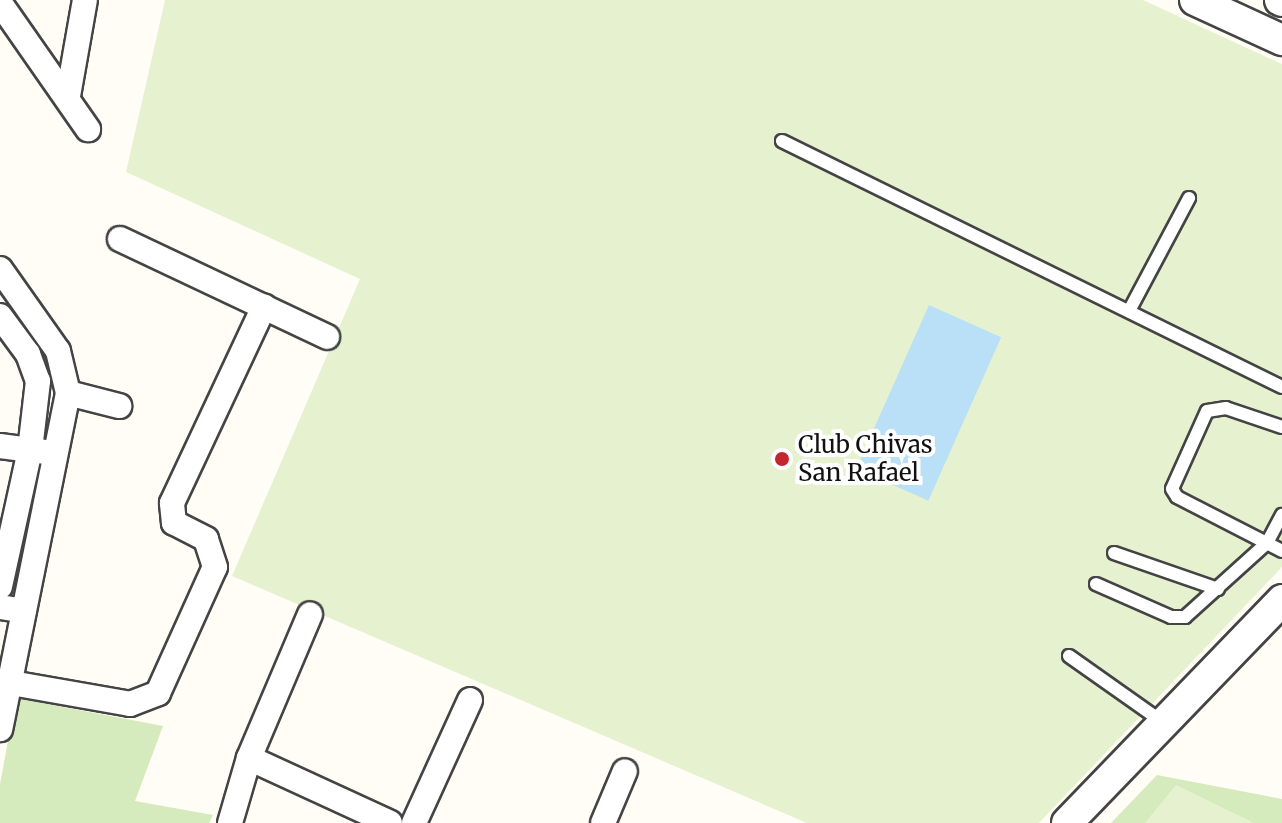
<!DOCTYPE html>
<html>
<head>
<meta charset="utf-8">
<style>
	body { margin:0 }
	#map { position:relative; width:1282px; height:823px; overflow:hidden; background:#fffdf5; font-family:Merriweather,serif }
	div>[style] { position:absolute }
	.green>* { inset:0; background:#d5ebbd }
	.pitch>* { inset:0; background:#e6f2cf }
	.water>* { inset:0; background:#b9e0f7; transform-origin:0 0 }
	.roads { filter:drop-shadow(2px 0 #444) drop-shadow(-2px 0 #444) drop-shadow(0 2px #444) drop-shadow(0 -2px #444) }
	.service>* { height:12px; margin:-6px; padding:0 6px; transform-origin:6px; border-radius:6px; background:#fff }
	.minor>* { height:24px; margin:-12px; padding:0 12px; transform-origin:12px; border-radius:12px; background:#fff }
	.tertiary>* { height:30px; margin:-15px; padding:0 15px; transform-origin:15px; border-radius:15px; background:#fff }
	.dots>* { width:22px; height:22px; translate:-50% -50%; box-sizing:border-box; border:4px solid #fff; border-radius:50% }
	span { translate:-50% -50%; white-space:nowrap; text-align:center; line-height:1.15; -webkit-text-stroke:8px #fff; paint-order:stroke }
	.poi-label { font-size:24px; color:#111 }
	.left { translate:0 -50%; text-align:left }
</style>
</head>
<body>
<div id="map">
	<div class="green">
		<i style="clip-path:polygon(16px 698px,163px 726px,135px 801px,213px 815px,209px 823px,0 823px,0 784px)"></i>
		<i style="clip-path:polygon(1157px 775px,1282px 799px,1282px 823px,1111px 823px)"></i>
	</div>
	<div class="pitch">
		<i style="clip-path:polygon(165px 0,1143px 0,1282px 64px,1282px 567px,1039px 823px,807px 823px,232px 576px,360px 279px,126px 172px)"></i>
		<i style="clip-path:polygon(1176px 785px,1254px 823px,1145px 823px)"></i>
	</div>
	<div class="water">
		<i style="left:929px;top:305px;width:79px;height:179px;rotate:24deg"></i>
	</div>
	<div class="roads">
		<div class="service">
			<i style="left:782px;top:141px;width:557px;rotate:26.2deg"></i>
			<i style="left:1129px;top:311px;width:128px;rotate:-62deg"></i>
			<i style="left:1282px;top:427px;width:59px;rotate:-161.3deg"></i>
			<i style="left:1226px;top:408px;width:19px;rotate:171deg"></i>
			<i style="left:1207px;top:411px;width:85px;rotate:114.2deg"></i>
			<i style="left:1172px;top:489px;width:9px;rotate:58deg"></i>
			<i style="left:1177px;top:497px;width:118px;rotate:27.2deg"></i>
			<i style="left:1114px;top:553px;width:110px;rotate:19.1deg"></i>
			<i style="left:1096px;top:584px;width:82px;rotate:23.7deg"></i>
			<i style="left:1171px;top:617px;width:14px"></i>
			<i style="left:1185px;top:617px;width:110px;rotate:-42.1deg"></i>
			<i style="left:1267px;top:543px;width:32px;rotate:-62deg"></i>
			<i style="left:1069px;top:656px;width:116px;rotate:35.2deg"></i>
		</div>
		<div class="minor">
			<i style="left:0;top:3px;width:154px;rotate:55.1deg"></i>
			<i style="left:68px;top:96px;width:97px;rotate:-80deg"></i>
			<i style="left:120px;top:239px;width:229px;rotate:25.3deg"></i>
			<i style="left:0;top:269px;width:100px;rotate:54.7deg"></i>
			<i style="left:58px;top:351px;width:43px;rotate:76.6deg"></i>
			<i style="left:68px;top:393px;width:343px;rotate:101.4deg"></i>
			<i style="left:0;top:316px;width:47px;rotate:53.6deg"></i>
			<i style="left:28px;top:354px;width:29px;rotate:70deg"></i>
			<i style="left:38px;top:381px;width:69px;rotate:96.6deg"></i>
			<i style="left:30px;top:450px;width:140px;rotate:102.4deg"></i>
			<i style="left:68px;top:393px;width:53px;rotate:14.3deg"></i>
			<i style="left:0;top:446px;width:45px;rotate:7.6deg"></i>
			<i style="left:0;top:607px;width:24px;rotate:9deg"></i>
			<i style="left:0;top:681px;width:132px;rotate:10deg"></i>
			<i style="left:130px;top:704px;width:30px;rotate:-21deg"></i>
			<i style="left:158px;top:693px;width:138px;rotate:-65.7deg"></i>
			<i style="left:215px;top:567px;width:29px;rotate:-108deg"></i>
			<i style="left:206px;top:539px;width:36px;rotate:-153deg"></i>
			<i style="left:174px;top:523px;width:20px;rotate:-96deg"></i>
			<i style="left:172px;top:503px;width:217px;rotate:-64.9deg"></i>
			<i style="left:249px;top:758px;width:155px;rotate:24.7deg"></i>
			<i style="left:230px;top:823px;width:68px;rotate:-73.7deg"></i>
			<i style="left:249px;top:758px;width:156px;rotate:-67deg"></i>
			<i style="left:414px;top:823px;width:135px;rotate:-65.5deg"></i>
			<i style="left:603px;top:823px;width:56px;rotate:-67.1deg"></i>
		</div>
		<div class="tertiary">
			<i style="left:1195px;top:0;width:96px;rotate:24.7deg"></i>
			<i style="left:1280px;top:0;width:2px;rotate:27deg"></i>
			<i style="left:1067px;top:823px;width:310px;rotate:-46deg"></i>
		</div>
	</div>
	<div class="dots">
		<i style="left:782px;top:459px;background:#c4262e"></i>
	</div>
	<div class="poi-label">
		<span class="left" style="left:798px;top:459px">Club Chivas<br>San Rafael</span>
	</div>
</div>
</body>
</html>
